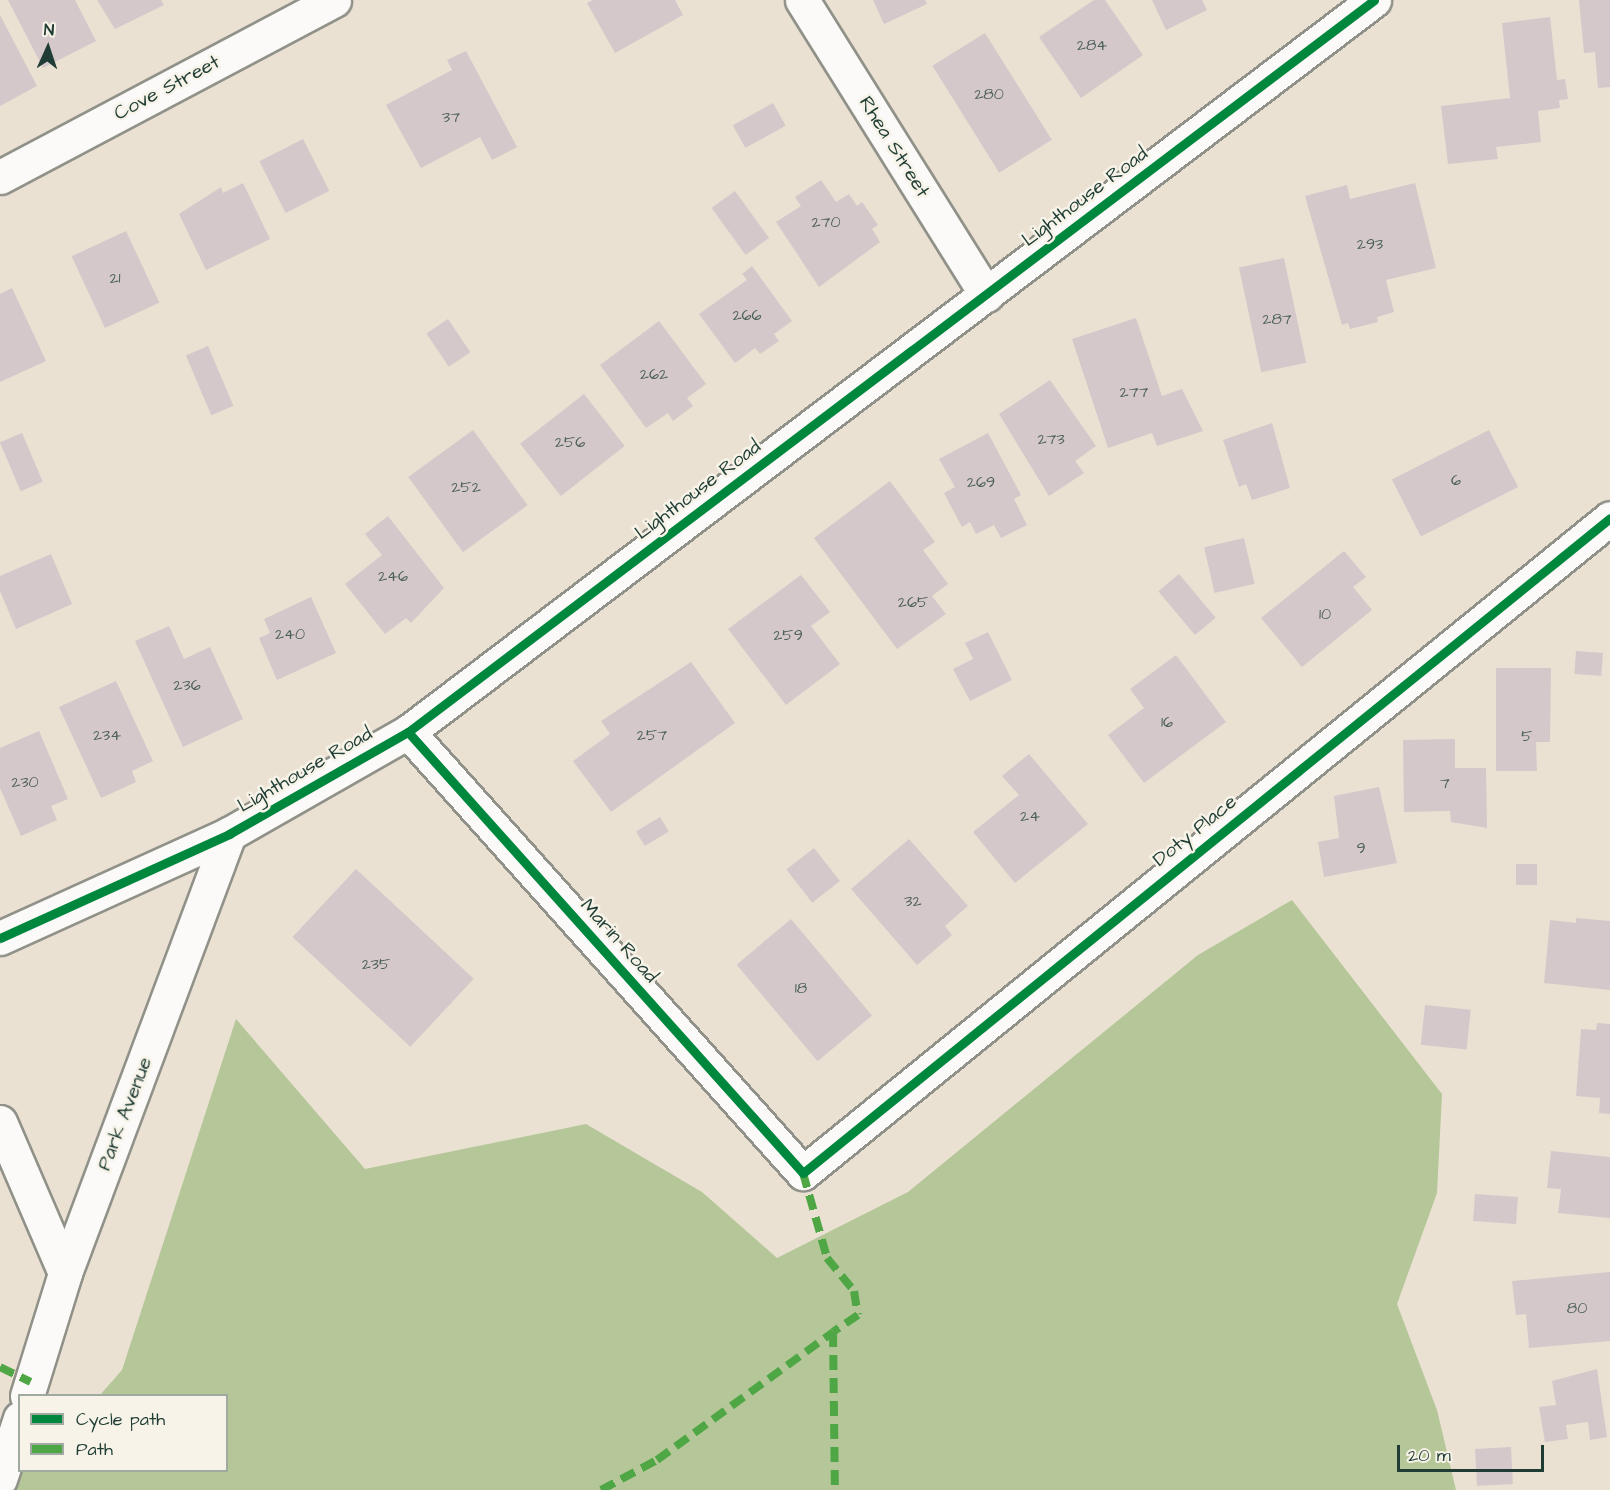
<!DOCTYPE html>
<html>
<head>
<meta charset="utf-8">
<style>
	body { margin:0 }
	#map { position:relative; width:1610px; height:1490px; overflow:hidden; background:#eae1d3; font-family:"Architects Daughter",sans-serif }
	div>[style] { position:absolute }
	.forest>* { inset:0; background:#b5c798 }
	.building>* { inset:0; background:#d5c8ca; transform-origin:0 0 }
	.roads { filter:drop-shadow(2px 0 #909188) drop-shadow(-2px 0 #909188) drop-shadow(0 2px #909188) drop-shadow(0 -2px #909188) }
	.minor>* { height:33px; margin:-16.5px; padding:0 16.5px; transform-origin:16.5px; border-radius:16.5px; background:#fcfaf8 }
	.quiet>* { height:8px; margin-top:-4px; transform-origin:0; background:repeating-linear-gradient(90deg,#4fa644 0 15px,transparent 0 23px) }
	.cycleway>* { height:9px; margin:-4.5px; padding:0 4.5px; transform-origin:4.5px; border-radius:4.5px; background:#00873e }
	span { translate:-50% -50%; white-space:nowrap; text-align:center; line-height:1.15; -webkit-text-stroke:5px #f7f3e8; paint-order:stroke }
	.number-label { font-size:16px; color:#4c605a }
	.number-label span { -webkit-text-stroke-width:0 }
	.street-label { font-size:20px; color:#1f3d34 }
	.legend { position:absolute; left:18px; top:1394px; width:210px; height:78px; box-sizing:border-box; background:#f7f3e8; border:2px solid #a1aaa0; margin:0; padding:8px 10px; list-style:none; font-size:18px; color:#1f3d34 }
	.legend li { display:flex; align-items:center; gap:12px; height:30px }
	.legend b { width:30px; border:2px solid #a1aaa0 }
	.north { position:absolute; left:18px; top:18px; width:60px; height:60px; -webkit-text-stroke:4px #f7f3e8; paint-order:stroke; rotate:3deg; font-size:16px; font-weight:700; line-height:24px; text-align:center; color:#1f3d34 }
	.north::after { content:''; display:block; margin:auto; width:21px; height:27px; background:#1f3d34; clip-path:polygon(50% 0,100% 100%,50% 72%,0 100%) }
	.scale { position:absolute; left:1397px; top:1445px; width:147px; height:27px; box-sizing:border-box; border:3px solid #1f3d34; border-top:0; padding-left:8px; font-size:18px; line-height:21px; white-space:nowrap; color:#1f3d34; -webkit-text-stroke:4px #f7f3e8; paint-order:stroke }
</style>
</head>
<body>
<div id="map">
	<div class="forest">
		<i style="clip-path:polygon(1292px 900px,1442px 1094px,1437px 1193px,1397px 1304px,1437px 1410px,1456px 1490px,0 1490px,20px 1470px,226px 1470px,226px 1396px,100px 1395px,122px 1370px,236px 1019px,365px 1169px,586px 1124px,702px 1192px,777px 1258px,908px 1192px,1198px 955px)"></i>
	</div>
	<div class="building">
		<i style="clip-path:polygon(8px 0,75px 0,96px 41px,43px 68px)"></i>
		<i style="clip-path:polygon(97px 0,161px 0,164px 5px,115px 29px)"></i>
		<i style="clip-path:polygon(593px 0,675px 0,683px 15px,615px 53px,587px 3px)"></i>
		<i style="clip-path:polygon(873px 0,925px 0,927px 4px,884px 24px)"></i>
		<i style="clip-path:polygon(1094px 0,1105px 0,1143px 55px,1081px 98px,1039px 37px)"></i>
		<i style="clip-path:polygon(1152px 0,1202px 0,1207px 10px,1166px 30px)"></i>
		<i style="clip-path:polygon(1579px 0,1610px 0,1610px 87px,1598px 88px,1595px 52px,1584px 53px)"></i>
		<i style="clip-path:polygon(0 15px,37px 86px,0 106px)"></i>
		<i style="clip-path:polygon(1550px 17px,1557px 80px,1565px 79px,1568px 99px,1559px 100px,1560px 108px,1538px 111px,1541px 142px,1496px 147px,1498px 159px,1448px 164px,1441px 106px,1510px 98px,1502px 23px)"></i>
		<i style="left:985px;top:33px;width:126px;height:62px;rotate:58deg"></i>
		<i style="clip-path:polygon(466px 51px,517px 147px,492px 160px,480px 137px,421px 168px,386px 105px,452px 70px,447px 60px)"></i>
		<i style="left:773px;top:103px;width:26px;height:46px;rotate:61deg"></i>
		<i style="left:303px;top:139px;width:58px;height:49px;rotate:63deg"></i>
		<i style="clip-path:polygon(821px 180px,836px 202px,849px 194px,857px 206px,862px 202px,878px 225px,872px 229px,880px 242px,819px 287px,776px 222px,801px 206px,795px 197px)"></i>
		<i style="clip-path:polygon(243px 183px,270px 239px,206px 270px,179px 214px,221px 187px,223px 193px)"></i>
		<i style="clip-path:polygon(1415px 183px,1436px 268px,1386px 280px,1394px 312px,1377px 317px,1378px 322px,1350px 329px,1348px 323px,1342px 325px,1305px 196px,1347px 185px,1350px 199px)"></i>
		<i style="left:735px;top:191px;width:58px;height:29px;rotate:54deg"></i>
		<i style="left:126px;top:231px;width:79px;height:60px;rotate:65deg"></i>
		<i style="left:1284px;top:258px;width:107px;height:46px;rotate:78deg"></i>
		<i style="clip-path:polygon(752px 266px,792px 321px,774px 334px,779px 341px,760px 354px,755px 348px,735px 363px,699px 314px,747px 280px,742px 274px)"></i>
		<i style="clip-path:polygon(12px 288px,46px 361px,0 382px,0 294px)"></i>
		<i style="clip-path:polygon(1136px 318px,1162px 396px,1182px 389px,1203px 431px,1157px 446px,1152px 433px,1108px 448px,1072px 339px)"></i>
		<i style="left:448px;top:319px;width:40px;height:26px;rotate:56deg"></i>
		<i style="clip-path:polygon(659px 321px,706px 384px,687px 398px,693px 406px,673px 421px,668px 413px,646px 428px,600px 365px)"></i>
		<i style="left:208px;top:346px;width:65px;height:24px;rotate:67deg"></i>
		<i style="clip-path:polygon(1050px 380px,1096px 446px,1075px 461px,1084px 473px,1049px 496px,999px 414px)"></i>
		<i style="left:584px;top:394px;width:66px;height:81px;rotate:52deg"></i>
		<i style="clip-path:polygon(1272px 423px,1290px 488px,1252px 500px,1246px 484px,1239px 487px,1223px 440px)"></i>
		<i style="left:473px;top:430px;width:93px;height:80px;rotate:54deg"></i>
		<i style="left:1489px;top:430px;width:64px;height:109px;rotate:63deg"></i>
		<i style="left:22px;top:433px;width:53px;height:24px;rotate:67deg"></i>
		<i style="clip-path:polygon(988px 433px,1021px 495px,1014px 499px,1027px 525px,1001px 538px,994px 525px,976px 534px,970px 522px,962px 527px,944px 493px,955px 487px,939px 459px)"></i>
		<i style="clip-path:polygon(890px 481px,935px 542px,923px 550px,948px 584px,932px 596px,946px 614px,897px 649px,814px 538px)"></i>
		<i style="clip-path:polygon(388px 516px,444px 588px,411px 623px,406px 618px,385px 634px,345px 584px,382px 555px,365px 534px)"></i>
		<i style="left:1244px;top:538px;width:47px;height:41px;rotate:77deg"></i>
		<i style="clip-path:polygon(1344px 551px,1366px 577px,1353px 587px,1372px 610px,1302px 667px,1261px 618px)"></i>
		<i style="clip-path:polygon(51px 554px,72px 604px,16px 629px,0 591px,0 576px)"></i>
		<i style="left:1179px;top:574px;width:57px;height:27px;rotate:50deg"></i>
		<i style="clip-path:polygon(801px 575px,830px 612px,811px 626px,840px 664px,786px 705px,728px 629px)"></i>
		<i style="clip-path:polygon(311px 597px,336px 653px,277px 680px,259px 638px,270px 633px,264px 619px)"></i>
		<i style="clip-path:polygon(169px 626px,184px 659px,210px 647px,243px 719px,183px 747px,135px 641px)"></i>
		<i style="clip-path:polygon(988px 632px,1012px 680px,970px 701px,953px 669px,973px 659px,965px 643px)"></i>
		<i style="left:1576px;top:651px;width:27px;height:23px;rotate:4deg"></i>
		<i style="clip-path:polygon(1176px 655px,1226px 722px,1144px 783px,1108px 735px,1144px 708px,1130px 689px)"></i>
		<i style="clip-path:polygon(691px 662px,735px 723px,611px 812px,573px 761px,610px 734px,601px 721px)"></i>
		<i style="clip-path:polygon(1496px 668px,1551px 668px,1550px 742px,1536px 742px,1537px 771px,1496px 771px)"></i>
		<i style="clip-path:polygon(116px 681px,153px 761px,132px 771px,136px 782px,101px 798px,59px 707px)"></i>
		<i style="clip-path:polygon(39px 731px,68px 799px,51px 806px,57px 820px,21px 836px,0 788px,0 748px)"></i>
		<i style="clip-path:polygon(1455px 739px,1455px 768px,1486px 768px,1487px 828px,1451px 822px,1450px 811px,1404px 812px,1403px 740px)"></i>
		<i style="clip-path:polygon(1029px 754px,1088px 824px,1015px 883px,973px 832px,1019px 795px,1002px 776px)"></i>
		<i style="clip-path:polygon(1379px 787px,1397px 863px,1324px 877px,1318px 842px,1339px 838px,1334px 796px)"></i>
		<i style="left:660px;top:817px;width:17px;height:28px;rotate:59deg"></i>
		<i style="clip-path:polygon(909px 839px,968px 906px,945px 926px,952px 935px,917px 965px,851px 889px)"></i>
		<i style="left:814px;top:848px;width:42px;height:35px;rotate:52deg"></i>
		<i style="left:1537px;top:864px;width:21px;height:21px;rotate:90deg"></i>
		<i style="left:356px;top:869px;width:161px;height:93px;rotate:43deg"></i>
		<i style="clip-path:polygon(1576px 918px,1610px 921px,1610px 990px,1544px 983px,1550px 920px,1576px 923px)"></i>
		<i style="left:791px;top:919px;width:126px;height:71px;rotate:50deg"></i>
		<i style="left:1425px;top:1005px;width:46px;height:40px;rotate:6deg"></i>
		<i style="clip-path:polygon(1597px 1023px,1610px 1024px,1610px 1114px,1599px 1113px,1600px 1098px,1576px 1096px,1581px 1029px,1596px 1030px)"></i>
		<i style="clip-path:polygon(1551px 1151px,1610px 1157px,1610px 1218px,1558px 1213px,1561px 1189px,1547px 1188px)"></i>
		<i style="left:1475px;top:1194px;width:43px;height:27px;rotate:4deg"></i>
		<i style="clip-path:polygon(1610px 1272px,1610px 1341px,1529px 1348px,1526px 1314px,1516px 1315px,1512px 1281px)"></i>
		<i style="clip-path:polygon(1597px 1369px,1607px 1437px,1590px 1440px,1588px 1422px,1566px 1425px,1568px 1439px,1545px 1442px,1539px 1407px,1556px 1405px,1552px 1381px)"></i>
		<i style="left:1511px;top:1447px;width:37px;height:36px;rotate:87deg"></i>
	</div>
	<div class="roads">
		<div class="minor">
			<i style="left:802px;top:0;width:348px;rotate:58deg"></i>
			<i style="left:0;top:177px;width:378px;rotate:-27.9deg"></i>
			<i style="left:408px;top:732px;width:592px;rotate:48.15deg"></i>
			<i style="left:803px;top:1173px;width:1039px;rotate:-39.06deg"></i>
			<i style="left:0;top:938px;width:252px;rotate:-24.4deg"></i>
			<i style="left:229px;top:834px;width:206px;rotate:-29.7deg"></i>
			<i style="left:408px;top:732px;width:1212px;rotate:-37.15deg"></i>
			<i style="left:0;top:1122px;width:164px;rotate:66.7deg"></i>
			<i style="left:27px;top:1396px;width:129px;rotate:-72.8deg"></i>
			<i style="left:65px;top:1273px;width:469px;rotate:-69.5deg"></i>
			<i style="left:0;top:1479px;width:64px;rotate:-71.8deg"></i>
		</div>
	</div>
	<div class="quiet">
		<i style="left:803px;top:1173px;width:88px;rotate:74.2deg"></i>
		<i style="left:827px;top:1258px;width:43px;rotate:50.7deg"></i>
		<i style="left:854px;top:1291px;width:24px;rotate:81deg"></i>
		<i style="left:858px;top:1315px;width:30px;rotate:146deg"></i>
		<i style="left:833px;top:1332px;width:158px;rotate:89.3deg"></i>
		<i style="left:0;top:1367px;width:34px;rotate:26deg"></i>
		<i style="left:601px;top:1490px;width:64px;rotate:-28.2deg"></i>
		<i style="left:657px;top:1460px;width:218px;rotate:-36deg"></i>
	</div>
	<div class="cycleway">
		<i style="left:408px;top:732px;width:592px;rotate:48.15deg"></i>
		<i style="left:803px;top:1173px;width:1039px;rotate:-39.06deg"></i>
		<i style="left:0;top:938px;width:252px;rotate:-24.4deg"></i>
		<i style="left:229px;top:834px;width:206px;rotate:-29.7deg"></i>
		<i style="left:408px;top:732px;width:1212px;rotate:-37.15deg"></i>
	</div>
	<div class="number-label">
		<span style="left:1092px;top:45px">284</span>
		<span style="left:989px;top:94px">280</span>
		<span style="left:451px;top:117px">37</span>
		<span style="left:826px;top:222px">270</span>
		<span style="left:1370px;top:244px">293</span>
		<span style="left:115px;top:278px">21</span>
		<span style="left:747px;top:315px">266</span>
		<span style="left:1277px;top:319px">287</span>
		<span style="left:654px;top:374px">262</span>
		<span style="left:1134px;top:392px">277</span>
		<span style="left:1051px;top:439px">273</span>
		<span style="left:570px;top:442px">256</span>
		<span style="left:1456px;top:480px">6</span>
		<span style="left:981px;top:482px">269</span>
		<span style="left:466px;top:487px">252</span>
		<span style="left:393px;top:576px">246</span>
		<span style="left:913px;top:602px">265</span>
		<span style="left:1325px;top:614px">10</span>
		<span style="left:290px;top:634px">240</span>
		<span style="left:788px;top:635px">259</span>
		<span style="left:187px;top:685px">236</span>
		<span style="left:1167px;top:722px">16</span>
		<span style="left:107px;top:735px">234</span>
		<span style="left:652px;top:735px">257</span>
		<span style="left:1527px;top:736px">5</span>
		<span style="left:25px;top:782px">230</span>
		<span style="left:1445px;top:783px">7</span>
		<span style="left:1030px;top:816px">24</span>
		<span style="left:1361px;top:848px">9</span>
		<span style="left:913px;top:901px">32</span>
		<span style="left:376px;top:964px">235</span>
		<span style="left:801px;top:988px">18</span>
		<span style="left:1577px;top:1308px">80</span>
	</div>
	<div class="street-label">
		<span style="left:167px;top:88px;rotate:-28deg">Cove Street</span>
		<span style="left:894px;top:147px;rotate:58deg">Rhea Street</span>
		<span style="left:1085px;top:197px;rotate:-37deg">Lighthouse Road</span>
		<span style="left:698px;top:490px;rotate:-37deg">Lighthouse Road</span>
		<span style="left:305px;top:770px;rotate:-30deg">Lighthouse Road</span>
		<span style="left:1195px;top:831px;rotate:-39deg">Doty Place</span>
		<span style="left:619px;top:941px;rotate:48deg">Marin Road</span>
		<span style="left:125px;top:1114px;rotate:-69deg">Park Avenue</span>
	</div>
	<ul class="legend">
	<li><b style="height:8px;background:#00873e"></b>Cycle path</li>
	<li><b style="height:8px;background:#4fa644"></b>Path</li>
	</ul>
	<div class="north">N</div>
	<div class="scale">20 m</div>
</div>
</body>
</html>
